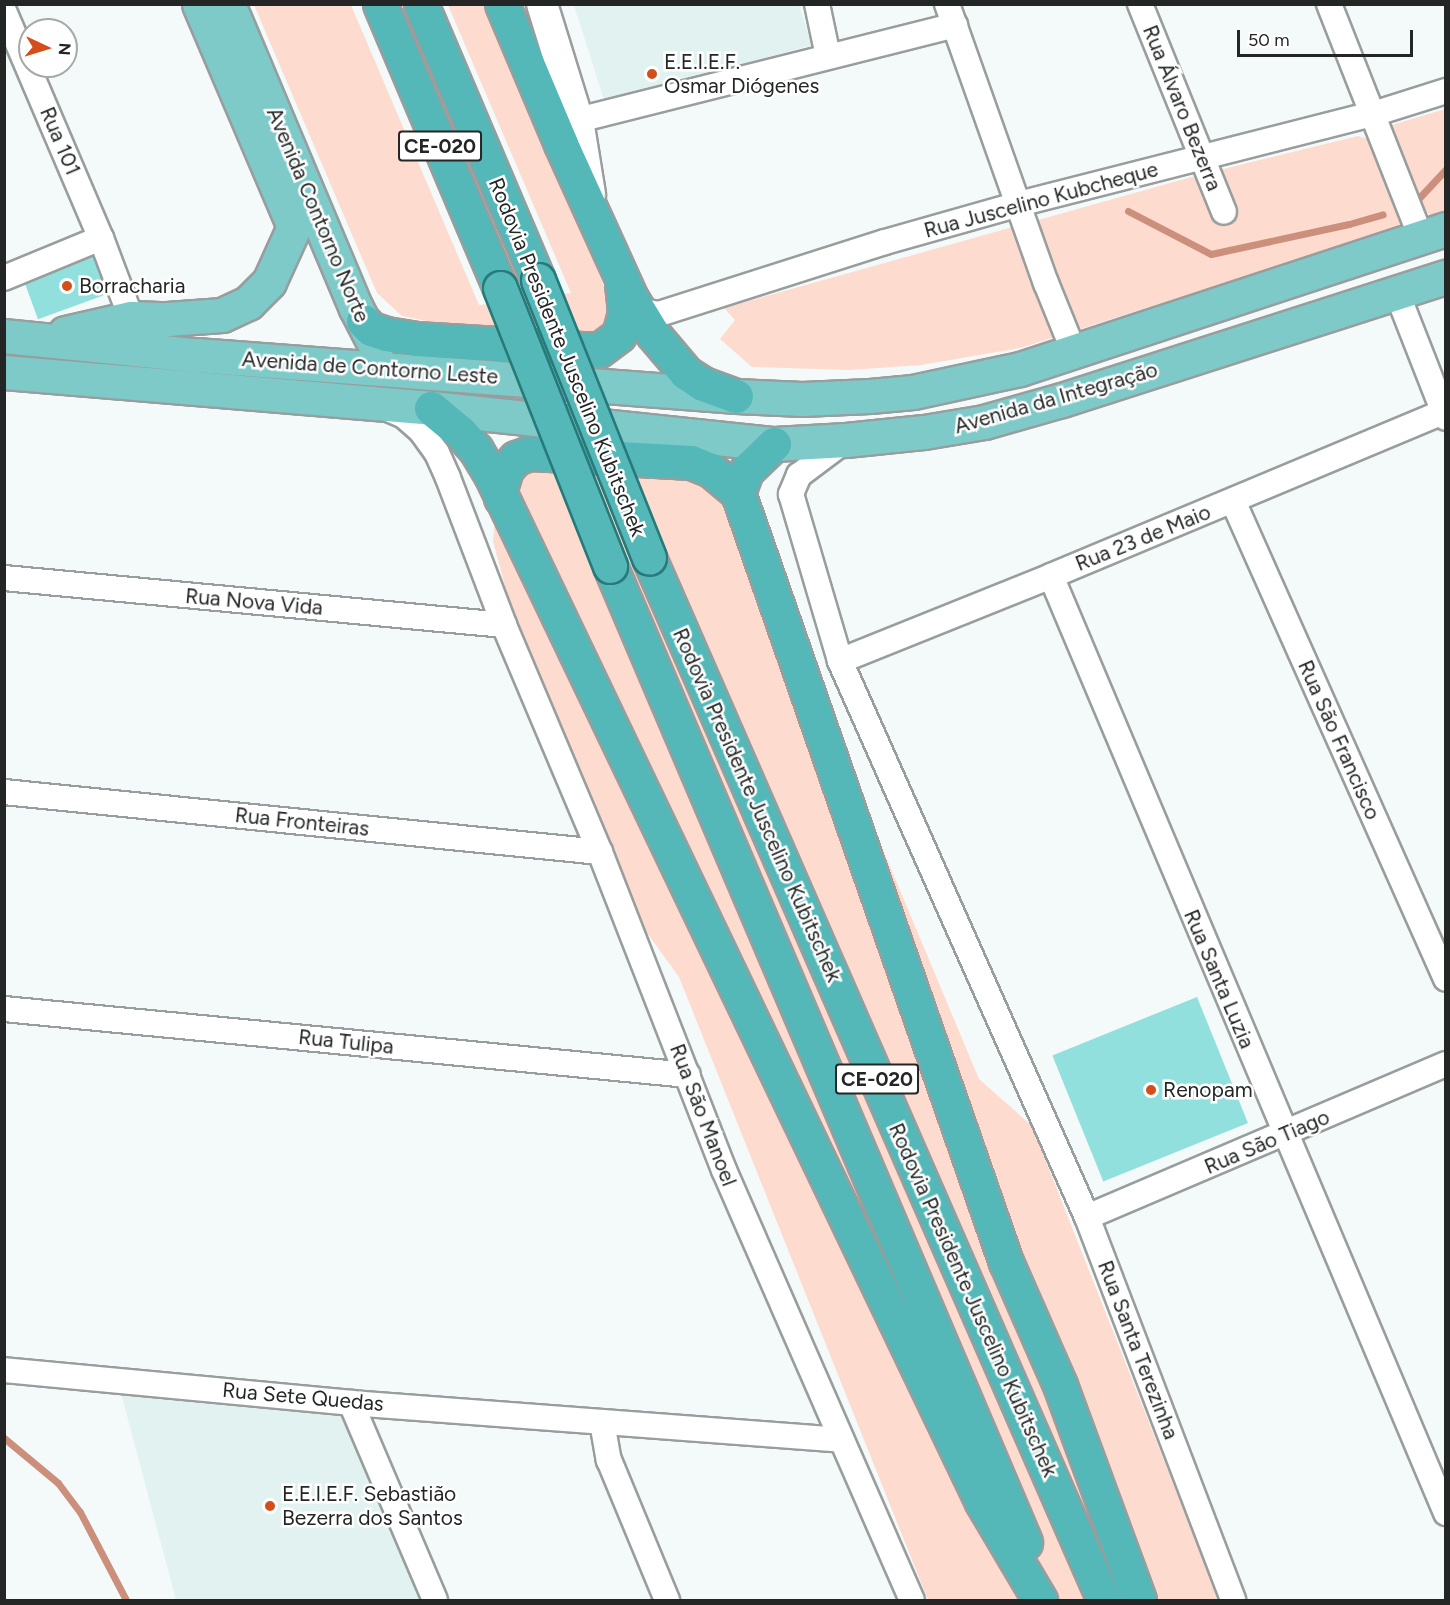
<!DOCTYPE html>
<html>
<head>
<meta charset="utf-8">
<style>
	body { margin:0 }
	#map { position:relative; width:1450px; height:1605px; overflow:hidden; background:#f4f9f9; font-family:Figtree,sans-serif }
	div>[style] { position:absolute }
	.built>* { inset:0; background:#e2f2f1 }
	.green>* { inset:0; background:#fedbcf }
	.stream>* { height:7px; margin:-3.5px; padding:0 3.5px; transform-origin:3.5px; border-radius:3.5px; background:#cb8f7c }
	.building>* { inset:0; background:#91e0dd; transform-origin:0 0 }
	.roads { filter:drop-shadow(2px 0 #989d9d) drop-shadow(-2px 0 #989d9d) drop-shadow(0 2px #989d9d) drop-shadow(0 -2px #989d9d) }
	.minor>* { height:24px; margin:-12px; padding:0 12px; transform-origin:12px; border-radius:12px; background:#fff }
	.tertiary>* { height:30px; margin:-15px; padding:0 15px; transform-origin:15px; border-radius:15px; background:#fff }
	.primary>* { height:33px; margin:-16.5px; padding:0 16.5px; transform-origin:16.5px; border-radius:16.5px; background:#7ecac9 }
	.trunk>* { height:33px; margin:-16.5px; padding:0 16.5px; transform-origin:16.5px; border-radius:16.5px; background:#53b8b7 }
	.bridges { filter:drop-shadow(2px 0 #277a79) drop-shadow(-2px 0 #277a79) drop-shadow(0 2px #277a79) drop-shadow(0 -2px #277a79) }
	.trunk-bridge>* { height:33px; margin:-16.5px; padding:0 16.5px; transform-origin:16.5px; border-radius:16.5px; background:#53b8b7 }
	.dots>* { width:16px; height:16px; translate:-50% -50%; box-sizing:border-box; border:3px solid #fff; border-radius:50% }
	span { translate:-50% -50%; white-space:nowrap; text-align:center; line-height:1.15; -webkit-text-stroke:5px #fff; paint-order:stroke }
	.shield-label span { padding:2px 4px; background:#fff; border:2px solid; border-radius:4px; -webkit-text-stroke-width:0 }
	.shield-label { font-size:20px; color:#242626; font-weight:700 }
	.poi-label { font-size:21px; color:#242626 }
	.left { translate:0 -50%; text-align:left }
	.street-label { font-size:21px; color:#242626 }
	.frame { position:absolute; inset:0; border:6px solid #242626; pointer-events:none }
	.north { position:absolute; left:18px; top:18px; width:60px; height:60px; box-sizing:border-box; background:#fff; border:2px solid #a7a8a8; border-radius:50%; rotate:94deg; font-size:16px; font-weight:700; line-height:24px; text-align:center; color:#242626 }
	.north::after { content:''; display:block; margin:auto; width:21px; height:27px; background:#d44d1a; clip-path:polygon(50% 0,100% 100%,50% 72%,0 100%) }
	.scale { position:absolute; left:1237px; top:30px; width:176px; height:27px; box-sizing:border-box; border:3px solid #242626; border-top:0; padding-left:8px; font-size:18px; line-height:21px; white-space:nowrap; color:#242626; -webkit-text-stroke:4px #fff; paint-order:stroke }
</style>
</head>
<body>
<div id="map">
	<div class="built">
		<i style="clip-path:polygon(574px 5px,799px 5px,812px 45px,605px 103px)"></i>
		<i style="clip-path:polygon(121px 1393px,347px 1412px,429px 1600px,176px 1600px)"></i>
	</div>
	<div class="green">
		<i style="clip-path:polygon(254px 5px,351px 5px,479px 305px,571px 293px,448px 5px,488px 5px,566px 186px,610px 303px,605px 328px,594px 337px,467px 329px,402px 316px,377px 293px)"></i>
		<i style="clip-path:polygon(1445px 109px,1445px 212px,1432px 217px,1424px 210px,1416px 194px,1392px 125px)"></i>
		<i style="clip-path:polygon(1358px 136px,1368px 139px,1402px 214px,1401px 223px,1395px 229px,1020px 348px,921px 365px,849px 370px,752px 367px,720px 339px,735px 320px,724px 308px,1195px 176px)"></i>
		<i style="clip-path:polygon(532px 456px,706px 480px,763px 563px,979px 1079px,1032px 1126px,1219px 1600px,928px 1600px,679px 977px,645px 930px,508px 597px,493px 541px,495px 514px)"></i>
	</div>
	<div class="stream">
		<i style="left:1419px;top:198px;width:40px;rotate:-47deg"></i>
		<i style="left:1128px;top:211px;width:93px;rotate:27.4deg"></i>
		<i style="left:1211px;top:254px;width:141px;rotate:-12.3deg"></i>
		<i style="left:1349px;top:224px;width:35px;rotate:-16deg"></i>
		<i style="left:4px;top:1438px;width:70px;rotate:39.8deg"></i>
		<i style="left:58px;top:1483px;width:36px;rotate:53deg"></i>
		<i style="left:80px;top:1512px;width:99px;rotate:62.4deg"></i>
	</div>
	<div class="building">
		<i style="left:94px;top:251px;width:45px;height:76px;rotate:70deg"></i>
		<i style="left:1197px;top:997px;width:136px;height:156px;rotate:68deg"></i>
	</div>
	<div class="roads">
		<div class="minor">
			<i style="left:817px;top:4px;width:53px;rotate:78.1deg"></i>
			<i style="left:947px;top:4px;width:296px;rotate:70.5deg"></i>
			<i style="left:1046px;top:283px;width:74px;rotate:67.9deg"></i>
			<i style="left:1140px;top:4px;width:224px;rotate:68deg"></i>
			<i style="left:1329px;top:4px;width:251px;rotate:68.5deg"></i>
			<i style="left:4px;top:11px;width:247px;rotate:66.9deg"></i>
			<i style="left:101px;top:238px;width:85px;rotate:69.4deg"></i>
			<i style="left:578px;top:120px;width:389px;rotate:-14.1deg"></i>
			<i style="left:4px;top:278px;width:105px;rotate:-22.4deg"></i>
			<i style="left:1397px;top:293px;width:134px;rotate:68.6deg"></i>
			<i style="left:638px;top:310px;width:21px;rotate:11deg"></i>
			<i style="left:659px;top:314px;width:237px;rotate:-17.7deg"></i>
			<i style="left:885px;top:242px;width:139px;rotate:-15.8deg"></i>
			<i style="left:1019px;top:204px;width:365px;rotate:-14.3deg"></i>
			<i style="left:1373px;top:114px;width:77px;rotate:-17.5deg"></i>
			<i style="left:383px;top:407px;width:23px;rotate:23deg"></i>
			<i style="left:404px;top:416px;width:23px;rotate:41deg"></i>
			<i style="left:421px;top:431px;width:27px;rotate:54deg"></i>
			<i style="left:437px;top:453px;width:27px;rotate:66deg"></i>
			<i style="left:448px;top:478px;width:157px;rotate:69.1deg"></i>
			<i style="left:504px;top:625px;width:246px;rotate:67.1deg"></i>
			<i style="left:600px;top:852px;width:341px;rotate:68.7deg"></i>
			<i style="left:724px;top:1170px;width:469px;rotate:66.4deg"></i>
			<i style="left:846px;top:440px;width:59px;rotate:143.3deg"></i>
			<i style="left:799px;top:475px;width:21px;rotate:113deg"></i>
			<i style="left:791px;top:494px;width:174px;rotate:73.6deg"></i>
			<i style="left:840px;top:661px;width:608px;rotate:66.05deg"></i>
			<i style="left:1087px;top:1217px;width:410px;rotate:69.1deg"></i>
			<i style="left:1233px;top:501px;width:523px;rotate:65.98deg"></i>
			<i style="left:1051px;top:576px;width:1017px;rotate:67.14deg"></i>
			<i style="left:4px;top:578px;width:502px;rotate:5.37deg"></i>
			<i style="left:840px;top:661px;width:227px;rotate:-21.9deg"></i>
			<i style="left:1051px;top:576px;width:428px;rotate:-22.7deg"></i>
			<i style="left:4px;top:792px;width:599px;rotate:5.75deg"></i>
			<i style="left:4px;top:1009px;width:687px;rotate:5.51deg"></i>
			<i style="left:1087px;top:1217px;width:390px;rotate:-23.1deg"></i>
			<i style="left:4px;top:1370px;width:349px;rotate:5.4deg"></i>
			<i style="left:351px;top:1403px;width:492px;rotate:4.3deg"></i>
			<i style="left:351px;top:1403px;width:214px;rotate:66.9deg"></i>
			<i style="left:602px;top:1422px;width:39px;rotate:80deg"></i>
			<i style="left:609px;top:1460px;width:152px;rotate:67.5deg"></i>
		</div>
		<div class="tertiary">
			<i style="left:542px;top:4px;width:121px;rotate:72.8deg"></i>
			<i style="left:578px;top:120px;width:75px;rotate:80.8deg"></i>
		</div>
		<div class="primary">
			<i style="left:199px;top:4px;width:242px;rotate:66.9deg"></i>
			<i style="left:228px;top:4px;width:330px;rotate:67.2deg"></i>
			<i style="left:356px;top:308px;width:44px;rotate:62.9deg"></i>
			<i style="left:65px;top:333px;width:68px;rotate:-12.8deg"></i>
			<i style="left:131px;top:318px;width:36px;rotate:2deg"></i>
			<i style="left:167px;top:319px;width:55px;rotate:-4.2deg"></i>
			<i style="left:222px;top:315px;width:29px;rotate:-25deg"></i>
			<i style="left:248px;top:303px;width:30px;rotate:-45deg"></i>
			<i style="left:269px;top:282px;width:60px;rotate:-65.6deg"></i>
			<i style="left:4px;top:336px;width:193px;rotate:5.7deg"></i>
			<i style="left:196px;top:355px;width:542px;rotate:4.34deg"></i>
			<i style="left:736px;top:396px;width:66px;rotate:2.6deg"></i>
			<i style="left:802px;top:399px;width:68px;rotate:-2.5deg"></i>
			<i style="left:870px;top:396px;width:43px;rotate:-5.3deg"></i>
			<i style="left:913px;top:392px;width:109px;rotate:-12.1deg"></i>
			<i style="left:1020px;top:369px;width:448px;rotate:-18.2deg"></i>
			<i style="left:4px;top:372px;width:429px;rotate:4.8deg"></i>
			<i style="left:431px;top:408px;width:345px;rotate:6deg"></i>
			<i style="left:774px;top:444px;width:72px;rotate:-3.2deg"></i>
			<i style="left:846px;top:440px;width:78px;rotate:-5.9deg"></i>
			<i style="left:924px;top:432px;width:61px;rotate:-9.5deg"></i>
			<i style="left:984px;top:422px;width:81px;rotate:-15.8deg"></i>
			<i style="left:1062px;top:400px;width:403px;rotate:-17.8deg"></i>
		</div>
		<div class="trunk">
			<i style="left:380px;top:4px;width:308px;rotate:67.1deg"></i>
			<i style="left:421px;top:4px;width:300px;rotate:67deg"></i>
			<i style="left:502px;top:4px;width:152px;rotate:67.1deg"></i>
			<i style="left:561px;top:144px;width:169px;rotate:65.6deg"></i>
			<i style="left:631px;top:298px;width:42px;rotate:58.6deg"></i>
			<i style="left:653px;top:334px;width:51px;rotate:49.8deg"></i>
			<i style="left:686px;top:373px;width:20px;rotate:33deg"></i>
			<i style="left:703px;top:384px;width:35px;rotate:20deg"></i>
			<i style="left:363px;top:321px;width:11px;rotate:45deg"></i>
			<i style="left:371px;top:329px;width:16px;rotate:18deg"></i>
			<i style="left:386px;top:334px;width:30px;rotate:9deg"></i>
			<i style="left:416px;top:339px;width:183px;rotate:3.4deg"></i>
			<i style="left:599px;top:350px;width:25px;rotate:-37deg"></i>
			<i style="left:619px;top:335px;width:24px;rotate:-75deg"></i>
			<i style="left:625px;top:312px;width:29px;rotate:-96deg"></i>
			<i style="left:431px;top:408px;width:38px;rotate:40deg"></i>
			<i style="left:460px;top:432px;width:24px;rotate:48deg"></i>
			<i style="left:476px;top:450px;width:31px;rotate:59deg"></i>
			<i style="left:492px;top:477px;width:1136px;rotate:64.45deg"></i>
			<i style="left:982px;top:1502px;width:114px;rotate:59.4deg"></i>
			<i style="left:738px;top:493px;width:23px;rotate:-70deg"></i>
			<i style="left:746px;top:471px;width:39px;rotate:-44deg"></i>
			<i style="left:501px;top:498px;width:9px;rotate:-96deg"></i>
			<i style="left:500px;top:489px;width:21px;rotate:-73deg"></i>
			<i style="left:506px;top:469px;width:15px;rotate:-48deg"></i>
			<i style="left:516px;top:458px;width:15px;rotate:-20deg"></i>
			<i style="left:530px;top:453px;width:161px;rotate:3.2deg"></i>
			<i style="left:691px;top:462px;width:22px;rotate:22deg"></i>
			<i style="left:711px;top:470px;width:35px;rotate:40deg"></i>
			<i style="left:738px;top:493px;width:814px;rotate:70.79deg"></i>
			<i style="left:1006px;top:1262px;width:134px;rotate:66.3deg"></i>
			<i style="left:1060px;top:1385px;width:229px;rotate:69.8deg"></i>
			<i style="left:649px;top:558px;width:1137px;rotate:66.41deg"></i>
			<i style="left:610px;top:566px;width:1061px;rotate:66.96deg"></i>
		</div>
	</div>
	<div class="bridges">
		<div class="trunk-bridge">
			<i style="left:538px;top:280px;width:299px;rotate:68.2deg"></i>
			<i style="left:500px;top:288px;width:299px;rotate:68.4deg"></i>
		</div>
	</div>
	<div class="dots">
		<i style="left:652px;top:74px;background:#d44d1a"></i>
		<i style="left:67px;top:286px;background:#d44d1a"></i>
		<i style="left:1151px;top:1090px;background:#d44d1a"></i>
		<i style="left:270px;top:1506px;background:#d44d1a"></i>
	</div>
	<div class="shield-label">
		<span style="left:440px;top:146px">CE-020</span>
		<span style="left:877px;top:1079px">CE-020</span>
	</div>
	<div class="poi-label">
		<span class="left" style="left:664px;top:74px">E.E.I.E.F.<br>Osmar Diógenes</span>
		<span class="left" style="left:79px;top:286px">Borracharia</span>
		<span class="left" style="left:1163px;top:1090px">Renopam</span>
		<span class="left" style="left:282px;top:1506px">E.E.I.E.F. Sebastião<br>Bezerra dos Santos</span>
	</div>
	<div class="street-label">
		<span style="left:1182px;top:108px;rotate:68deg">Rua Álvaro Bezerra</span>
		<span style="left:60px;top:141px;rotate:67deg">Rua 101</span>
		<span style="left:1041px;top:200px;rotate:-15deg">Rua Juscelino Kubcheque</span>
		<span style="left:318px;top:215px;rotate:67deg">Avenida Contorno Norte</span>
		<span style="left:567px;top:357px;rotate:68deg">Rodovia Presidente Juscelino Kubitschek</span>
		<span style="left:370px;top:368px;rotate:4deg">Avenida de Contorno Leste</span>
		<span style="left:1056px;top:398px;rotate:-16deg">Avenida da Integração</span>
		<span style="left:1143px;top:538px;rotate:-22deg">Rua 23 de Maio</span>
		<span style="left:254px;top:602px;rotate:5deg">Rua Nova Vida</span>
		<span style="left:1339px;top:740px;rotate:66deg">Rua São Francisco</span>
		<span style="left:757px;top:805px;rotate:66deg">Rodovia Presidente Juscelino Kubitschek</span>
		<span style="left:302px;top:822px;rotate:6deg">Rua Fronteiras</span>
		<span style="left:1219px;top:979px;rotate:67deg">Rua Santa Luzia</span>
		<span style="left:346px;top:1042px;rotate:6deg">Rua Tulipa</span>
		<span style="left:703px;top:1115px;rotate:69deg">Rua São Manoel</span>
		<span style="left:1267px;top:1142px;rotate:-23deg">Rua São Tiago</span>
		<span style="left:973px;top:1300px;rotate:66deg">Rodovia Presidente Juscelino Kubitschek</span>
		<span style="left:1138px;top:1350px;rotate:69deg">Rua Santa Terezinha</span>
		<span style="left:303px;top:1397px;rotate:5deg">Rua Sete Quedas</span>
	</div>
	<div class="frame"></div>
	<div class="north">N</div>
	<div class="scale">50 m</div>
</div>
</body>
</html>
